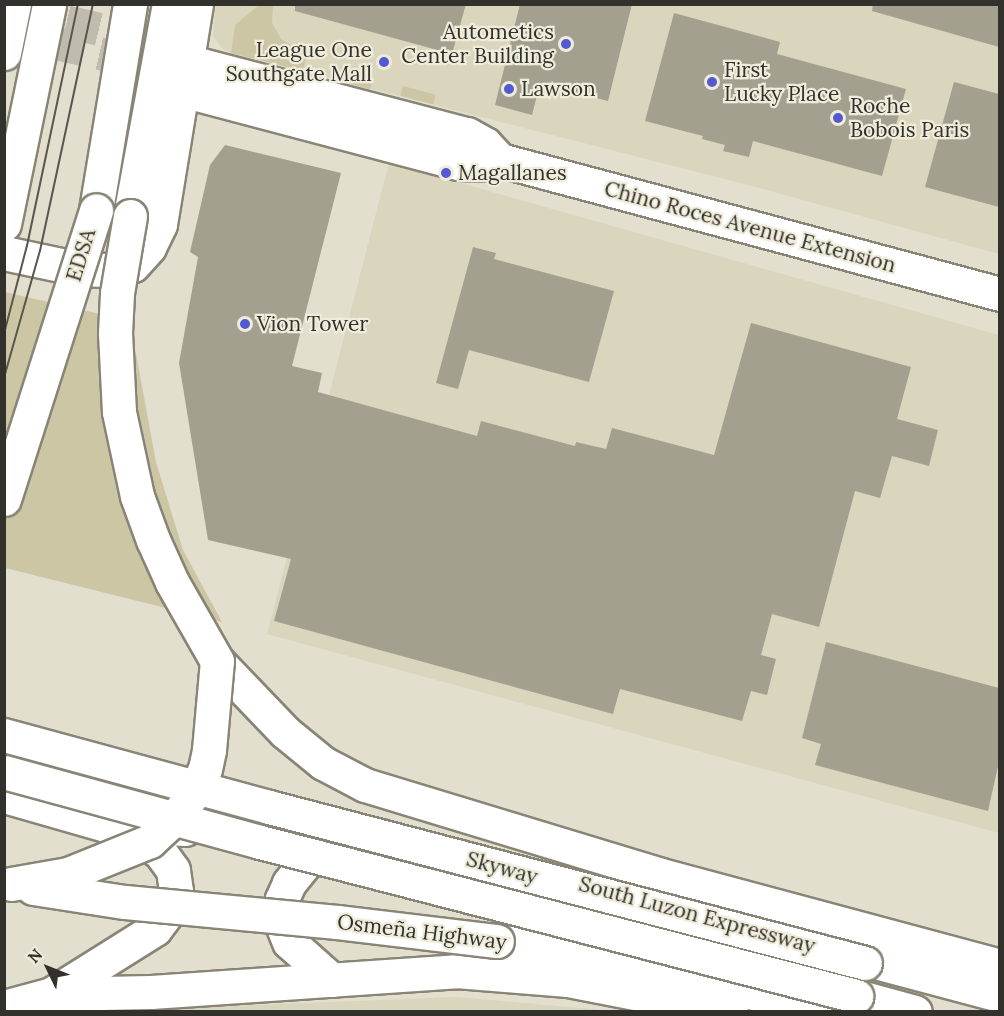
<!DOCTYPE html>
<html>
<head>
<meta charset="utf-8">
<style>
	body { margin:0 }
	#map { position:relative; width:1004px; height:1016px; overflow:hidden; background:#e2dfce; font-family:Lora,serif }
	div>[style] { position:absolute }
	.built>* { inset:0; background:#dad5bd }
	.green>* { inset:0; background:#cdc6a5; transform-origin:0 0 }
	.building>* { inset:0; background:#a3a090 }
	.major-tunnel>* { height:33px; margin-top:-16.5px; transform-origin:0; background:repeating-linear-gradient(90deg,#bfbcad 0 33px,transparent 0 49px) }
	.roads { filter:drop-shadow(2px 0 #898576) drop-shadow(-2px 0 #898576) drop-shadow(0 2px #898576) drop-shadow(0 -2px #898576) }
	.major>* { height:33px; margin:-16.5px; padding:0 16.5px; transform-origin:16.5px; border-radius:16.5px; background:#fff }
	.highway>* { height:33px; margin:-16.5px; padding:0 16.5px; transform-origin:16.5px; border-radius:16.5px; background:#fff }
	.tram>* { height:1.5px; margin:-0.75px; padding:0 0.75px; transform-origin:0.75px; border-radius:0.75px; background:#58564d }
	.bridges { filter:drop-shadow(2px 0 #898576) drop-shadow(-2px 0 #898576) drop-shadow(0 2px #898576) drop-shadow(0 -2px #898576) }
	.highway-bridge>* { height:33px; margin:-16.5px; padding:0 16.5px; transform-origin:16.5px; border-radius:16.5px; background:#fff }
	.dots>* { width:16px; height:16px; translate:-50% -50%; box-sizing:border-box; border:3px solid #f0ecdb; border-radius:50% }
	span { translate:-50% -50%; white-space:nowrap; text-align:center; line-height:1.15; -webkit-text-stroke:4.5px #f0ecdb; paint-order:stroke }
	.poi-label { font-size:21px; color:#33312b }
	.right { translate:-100% -50%; text-align:right }
	.left { translate:0 -50%; text-align:left }
	.street-label { font-size:21px; color:#33312b }
	.frame { position:absolute; inset:0; border:6px solid #33312b; pointer-events:none }
	.north { position:absolute; left:18px; top:938px; width:60px; height:60px; -webkit-text-stroke:4px #f0ecdb; paint-order:stroke; rotate:313deg; font-size:16px; font-weight:700; line-height:24px; text-align:center; color:#33312b }
	.north::after { content:''; display:block; margin:auto; width:21px; height:27px; background:#33312b; clip-path:polygon(50% 0,100% 100%,50% 72%,0 100%) }
</style>
</head>
<body>
<div id="map">
	<div class="built">
		<i style="clip-path:polygon(216px 4px,999px 5px,999px 254px,752px 186px,231px 53px,223px 49px,213px 36px)"></i>
		<i style="clip-path:polygon(389px 163px,999px 335px,999px 833px,267px 634px)"></i>
		<i style="clip-path:polygon(457px 997px,614px 1011px,105px 1011px)"></i>
	</div>
	<div class="green">
		<i style="clip-path:polygon(259px 5px,273px 5px,272px 23px,281px 39px,296px 48px,308px 51px,303px 71px,231px 53px,235px 25px)"></i>
		<i style="left:342px;top:71px;width:32px;height:10px;rotate:16deg"></i>
		<i style="left:403px;top:86px;width:34px;height:10px;rotate:15deg"></i>
		<i style="clip-path:polygon(5px 292px,130px 321px,156px 462px,183px 550px,222px 622px,5px 568px)"></i>
	</div>
	<div class="building">
		<i style="clip-path:polygon(295px 4px,466px 4px,452px 54px,295px 11px)"></i>
		<i style="clip-path:polygon(520px 4px,632px 4px,608px 101px,540px 84px,532px 115px,495px 105px)"></i>
		<i style="clip-path:polygon(873px 4px,999px 4px,999px 47px,872px 11px)"></i>
		<i style="clip-path:polygon(674px 13px,780px 42px,777px 54px,906px 89px,882px 176px,753px 141px,749px 157px,723px 151px,725px 145px,702px 139px,703px 136px,645px 121px)"></i>
		<i style="clip-path:polygon(954px 82px,999px 94px,999px 207px,925px 187px)"></i>
		<i style="clip-path:polygon(225px 145px,341px 173px,292px 366px,322px 373px,318px 392px,477px 436px,481px 421px,575px 446px,576px 442px,606px 449px,612px 428px,714px 455px,751px 323px,911px 367px,897px 419px,938px 430px,929px 466px,892px 456px,880px 498px,855px 491px,819px 627px,772px 614px,761px 655px,776px 659px,767px 695px,751px 691px,742px 721px,620px 689px,613px 714px,274px 621px,291px 559px,208px 540px,179px 363px,198px 257px,190px 252px,210px 165px)"></i>
		<i style="clip-path:polygon(473px 247px,496px 253px,494px 259px,614px 291px,589px 382px,469px 350px,458px 389px,436px 383px)"></i>
		<i style="clip-path:polygon(826px 642px,999px 688px,999px 762px,988px 811px,815px 765px,821px 744px,802px 738px)"></i>
	</div>
	<div class="major-tunnel">
		<i style="left:19px;top:10px;width:157px;rotate:13.2deg"></i>
		<i style="left:4px;top:31px;width:168px;rotate:13deg"></i>
	</div>
	<div class="roads">
		<div class="major">
			<i style="left:186px;top:61px;width:290px;rotate:14.6deg"></i>
			<i style="left:467px;top:134px;width:21px;rotate:29deg"></i>
			<i style="left:485px;top:144px;width:22px;rotate:47deg"></i>
			<i style="left:182px;top:90px;width:285px;rotate:14.8deg"></i>
			<i style="left:458px;top:163px;width:21px;rotate:3deg"></i>
			<i style="left:479px;top:164px;width:21px;rotate:-11deg"></i>
			<i style="left:500px;top:160px;width:518px;rotate:15deg"></i>
		</div>
		<div class="highway">
			<i style="left:4px;top:53px;width:50px;rotate:-78.5deg"></i>
			<i style="left:96px;top:210px;width:209px;rotate:-80.6deg"></i>
			<i style="left:130px;top:216px;width:216px;rotate:-79.6deg"></i>
			<i style="left:4px;top:224px;width:225px;rotate:-78.4deg"></i>
			<i style="left:4px;top:253px;width:77px;rotate:12deg"></i>
			<i style="left:79px;top:269px;width:26px;rotate:2deg"></i>
			<i style="left:105px;top:270px;width:28px;rotate:-10deg"></i>
			<i style="left:133px;top:265px;width:24px;rotate:-48deg"></i>
			<i style="left:149px;top:247px;width:25px;rotate:-64deg"></i>
			<i style="left:160px;top:224px;width:223px;rotate:-80.7deg"></i>
			<i style="left:217px;top:661px;width:98px;rotate:46.2deg"></i>
			<i style="left:285px;top:732px;width:49px;rotate:39.2deg"></i>
			<i style="left:323px;top:763px;width:47px;rotate:27.6deg"></i>
			<i style="left:365px;top:785px;width:309px;rotate:16.9deg"></i>
			<i style="left:661px;top:875px;width:351px;rotate:15deg"></i>
			<i style="left:4px;top:796px;width:106px;rotate:15.9deg"></i>
			<i style="left:106px;top:825px;width:40px;rotate:23.4deg"></i>
			<i style="left:143px;top:841px;width:20px;rotate:33deg"></i>
			<i style="left:160px;top:852px;width:22px;rotate:54deg"></i>
			<i style="left:173px;top:870px;width:21px;rotate:82deg"></i>
			<i style="left:176px;top:891px;width:19px;rotate:108deg"></i>
			<i style="left:170px;top:909px;width:25px;rotate:127deg"></i>
			<i style="left:155px;top:929px;width:120px;rotate:147.9deg"></i>
			<i style="left:106px;top:825px;width:79px;rotate:2.9deg"></i>
			<i style="left:272px;top:835px;width:71px;rotate:6.4deg"></i>
			<i style="left:343px;top:843px;width:39px;rotate:-10deg"></i>
			<i style="left:497px;top:941px;width:98px;rotate:7.1deg"></i>
			<i style="left:594px;top:953px;width:242px;rotate:14.1deg"></i>
			<i style="left:838px;top:952px;width:168px;rotate:14.9deg"></i>
			<i style="left:332px;top:980px;width:57px;rotate:-138.5deg"></i>
			<i style="left:289px;top:942px;width:22px;rotate:-112deg"></i>
			<i style="left:281px;top:922px;width:23px;rotate:-88deg"></i>
			<i style="left:282px;top:899px;width:17px;rotate:-66deg"></i>
			<i style="left:289px;top:883px;width:26px;rotate:-51deg"></i>
			<i style="left:305px;top:863px;width:35px;rotate:-29deg"></i>
			<i style="left:856px;top:996px;width:61px;rotate:15.2deg"></i>
			<i style="left:4px;top:1007px;width:50px;rotate:-15.2deg"></i>
			<i style="left:52px;top:994px;width:99px;rotate:-1.2deg"></i>
			<i style="left:151px;top:992px;width:306px;rotate:-3.9deg"></i>
			<i style="left:456px;top:971px;width:112px;rotate:4.6deg"></i>
			<i style="left:568px;top:980px;width:166px;rotate:11.1deg"></i>
		</div>
	</div>
	<div class="tram">
		<i style="left:4px;top:334px;width:91px;rotate:-75.4deg"></i>
		<i style="left:27px;top:246px;width:247px;rotate:-78.1deg"></i>
		<i style="left:4px;top:378px;width:132px;rotate:-74.2deg"></i>
		<i style="left:40px;top:251px;width:253px;rotate:-77.9deg"></i>
	</div>
	<div class="bridges">
		<div class="highway-bridge">
			<i style="left:4px;top:499px;width:303px;rotate:-72.3deg"></i>
			<i style="left:4px;top:735px;width:275px;rotate:15.2deg"></i>
			<i style="left:269px;top:807px;width:616px;rotate:14.67deg"></i>
			<i style="left:4px;top:772px;width:265px;rotate:15.3deg"></i>
			<i style="left:260px;top:842px;width:616px;rotate:14.49deg"></i>
			<i style="left:11px;top:884px;width:58px;rotate:-10deg"></i>
			<i style="left:68px;top:874px;width:88px;rotate:-21.9deg"></i>
			<i style="left:150px;top:841px;width:33px;rotate:-43deg"></i>
			<i style="left:174px;top:819px;width:35px;rotate:-53deg"></i>
			<i style="left:195px;top:791px;width:24px;rotate:-66deg"></i>
			<i style="left:205px;top:769px;width:19px;rotate:-78deg"></i>
			<i style="left:209px;top:750px;width:89px;rotate:-84.9deg"></i>
			<i style="left:217px;top:661px;width:91px;rotate:-119.7deg"></i>
			<i style="left:172px;top:582px;width:46px;rotate:-114.3deg"></i>
			<i style="left:153px;top:540px;width:47px;rotate:-110deg"></i>
			<i style="left:137px;top:496px;width:86px;rotate:-102.1deg"></i>
			<i style="left:119px;top:412px;width:79px;rotate:-92.9deg"></i>
			<i style="left:115px;top:333px;width:40px;rotate:-87.1deg"></i>
			<i style="left:117px;top:293px;width:78px;rotate:-80.4deg"></i>
			<i style="left:33px;top:888px;width:93px;rotate:8.7deg"></i>
			<i style="left:125px;top:902px;width:213px;rotate:5.4deg"></i>
			<i style="left:337px;top:922px;width:161px;rotate:6.8deg"></i>
		</div>
	</div>
	<div class="dots">
		<i style="left:566px;top:44px;background:#5359d0"></i>
		<i style="left:384px;top:62px;background:#5359d0"></i>
		<i style="left:712px;top:82px;background:#5359d0"></i>
		<i style="left:509px;top:89px;background:#5359d0"></i>
		<i style="left:838px;top:118px;background:#5359d0"></i>
		<i style="left:446px;top:173px;background:#5359d0"></i>
		<i style="left:245px;top:324px;background:#5359d0"></i>
	</div>
	<div class="poi-label">
		<span class="right" style="left:554px;top:44px">Autometics<br>Center Building</span>
		<span class="right" style="left:372px;top:62px">League One<br>Southgate Mall</span>
		<span class="left" style="left:724px;top:82px">First<br>Lucky Place</span>
		<span class="left" style="left:521px;top:89px">Lawson</span>
		<span class="left" style="left:850px;top:118px">Roche<br>Bobois Paris</span>
		<span class="left" style="left:458px;top:173px">Magallanes</span>
		<span class="left" style="left:257px;top:324px">Vion Tower</span>
	</div>
	<div class="street-label">
		<span style="left:750px;top:227px;rotate:15deg">Chino Roces Avenue Extension</span>
		<span style="left:81px;top:255px;rotate:-73deg">EDSA</span>
		<span style="left:502px;top:868px;rotate:15deg">Skyway</span>
		<span style="left:697px;top:915px;rotate:15deg">South Luzon Expressway</span>
		<span style="left:422px;top:932px;rotate:7deg">Osmeña Highway</span>
	</div>
	<div class="frame"></div>
	<div class="north">N</div>
</div>
</body>
</html>
